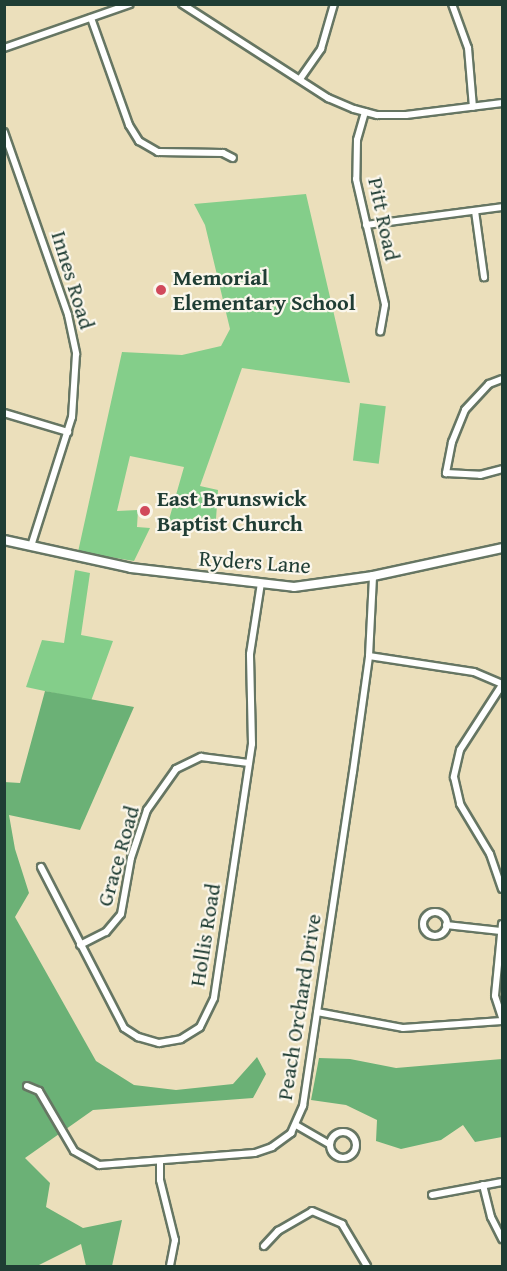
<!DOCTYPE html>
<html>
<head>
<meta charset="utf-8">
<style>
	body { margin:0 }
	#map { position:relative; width:507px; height:1271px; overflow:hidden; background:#ebdfbb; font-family:"Gentium Book Plus",serif }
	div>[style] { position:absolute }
	.green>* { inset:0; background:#84ce8a; transform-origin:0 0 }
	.forest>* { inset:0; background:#6bb176 }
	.roads { filter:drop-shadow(2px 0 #667663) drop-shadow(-2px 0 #667663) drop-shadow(0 2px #667663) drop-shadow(0 -2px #667663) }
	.street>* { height:6px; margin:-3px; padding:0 3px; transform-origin:3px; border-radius:3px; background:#fff }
	.street>.ring { margin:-3px; padding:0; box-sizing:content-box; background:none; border:6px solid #fff; border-radius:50% }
	.secondary>* { height:8px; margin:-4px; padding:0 4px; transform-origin:4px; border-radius:4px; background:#fff }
	.dots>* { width:16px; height:16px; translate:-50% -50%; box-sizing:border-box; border:3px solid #fbf7ec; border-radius:50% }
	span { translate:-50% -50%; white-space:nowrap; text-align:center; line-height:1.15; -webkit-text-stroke:4.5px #fbf7ec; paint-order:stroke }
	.street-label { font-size:22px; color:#1f3d34 }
	.poi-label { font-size:22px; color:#1f3d34; font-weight:700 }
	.left { translate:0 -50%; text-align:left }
	.frame { position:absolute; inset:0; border:6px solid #1f3d34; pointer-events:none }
</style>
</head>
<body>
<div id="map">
	<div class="green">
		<i style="clip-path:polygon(306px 194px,350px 383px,242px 368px,200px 486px,218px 490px,216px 519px,193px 518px,188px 532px,166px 530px,184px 467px,130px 456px,117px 511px,138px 510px,137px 527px,150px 528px,134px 561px,78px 552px,122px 352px,182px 355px,221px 346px,230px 329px,205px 225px,194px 204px)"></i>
		<i style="left:360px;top:403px;width:26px;height:58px;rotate:7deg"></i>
		<i style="clip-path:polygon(75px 570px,90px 573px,81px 635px,113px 641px,91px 701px,26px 687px,42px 640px,64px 643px)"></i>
	</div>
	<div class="forest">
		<i style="clip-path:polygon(45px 691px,134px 707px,80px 830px,9px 815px,15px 849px,29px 893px,15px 917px,96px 1061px,134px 1085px,176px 1090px,233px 1084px,257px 1057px,266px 1074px,253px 1098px,93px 1110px,25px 1158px,50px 1183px,46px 1207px,83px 1228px,122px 1220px,112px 1266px,86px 1266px,81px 1244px,37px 1266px,5px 1266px,4px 782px,20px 783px)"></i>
		<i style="clip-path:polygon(319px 1058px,350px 1059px,396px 1068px,502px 1059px,502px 1137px,475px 1142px,463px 1125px,441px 1140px,401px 1149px,376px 1141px,377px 1120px,346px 1105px,311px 1100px)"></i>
	</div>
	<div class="roads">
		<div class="street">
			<i style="left:182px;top:4px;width:174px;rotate:32.8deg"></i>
			<i style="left:328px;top:98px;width:28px;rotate:23deg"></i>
			<i style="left:354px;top:109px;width:24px;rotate:15deg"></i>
			<i style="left:377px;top:115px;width:29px"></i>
			<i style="left:406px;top:115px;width:97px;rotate:-7.1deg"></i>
			<i style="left:452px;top:4px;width:47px;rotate:70deg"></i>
			<i style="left:468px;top:48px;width:59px;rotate:85.2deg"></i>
			<i style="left:91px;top:18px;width:114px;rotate:70.4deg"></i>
			<i style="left:129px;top:125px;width:19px;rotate:58deg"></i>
			<i style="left:139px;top:141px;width:22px;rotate:30deg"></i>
			<i style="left:158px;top:152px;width:65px;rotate:0.9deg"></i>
			<i style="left:223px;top:153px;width:11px;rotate:27deg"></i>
			<i style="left:4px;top:48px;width:133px;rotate:-19.2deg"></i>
			<i style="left:300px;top:79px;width:37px;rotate:-55deg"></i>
			<i style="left:321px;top:49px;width:47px;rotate:-73.9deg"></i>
			<i style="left:365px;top:112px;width:29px;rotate:106deg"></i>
			<i style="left:357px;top:140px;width:39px;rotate:91deg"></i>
			<i style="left:356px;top:179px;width:129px;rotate:77deg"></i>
			<i style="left:385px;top:305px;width:27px;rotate:100deg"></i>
			<i style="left:4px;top:132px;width:194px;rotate:70.7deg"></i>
			<i style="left:68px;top:315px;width:40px;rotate:78deg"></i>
			<i style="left:76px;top:354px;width:63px;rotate:93.6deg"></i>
			<i style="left:72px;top:417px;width:135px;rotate:107.6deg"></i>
			<i style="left:475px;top:211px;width:67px;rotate:82.2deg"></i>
			<i style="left:366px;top:225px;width:137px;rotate:-7.5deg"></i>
			<i style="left:502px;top:379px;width:14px;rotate:159deg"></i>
			<i style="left:489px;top:384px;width:35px;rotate:133deg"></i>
			<i style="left:465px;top:410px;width:35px;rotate:112deg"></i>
			<i style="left:452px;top:442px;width:32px;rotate:101deg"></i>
			<i style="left:446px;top:473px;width:34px;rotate:3deg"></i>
			<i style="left:480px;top:475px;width:23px;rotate:-15deg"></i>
			<i style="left:4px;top:413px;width:67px;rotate:16.5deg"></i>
			<i style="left:369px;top:656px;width:106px;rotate:8.7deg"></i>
			<i style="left:474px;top:672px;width:30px;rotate:23deg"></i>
			<i style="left:502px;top:685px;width:77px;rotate:122.9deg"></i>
			<i style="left:460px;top:750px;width:28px;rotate:103deg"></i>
			<i style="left:454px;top:777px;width:28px;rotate:77deg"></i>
			<i style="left:460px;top:804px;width:58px;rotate:59deg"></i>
			<i style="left:490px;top:854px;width:37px;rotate:71deg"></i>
			<i style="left:41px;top:867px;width:181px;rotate:62.7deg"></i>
			<i style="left:124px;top:1028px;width:17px;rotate:33deg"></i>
			<i style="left:138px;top:1037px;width:22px;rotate:16deg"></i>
			<i style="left:159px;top:1043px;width:22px;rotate:-10deg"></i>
			<i style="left:181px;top:1039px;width:22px;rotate:-32deg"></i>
			<i style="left:200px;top:1027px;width:32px;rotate:-64deg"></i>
			<i style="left:214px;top:998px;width:257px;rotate:-81.5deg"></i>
			<i style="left:252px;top:744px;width:90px;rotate:-91.3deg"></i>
			<i style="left:250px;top:654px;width:72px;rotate:-81.2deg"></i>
			<i class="ring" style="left:423px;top:912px;width:18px;height:18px"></i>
			<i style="left:502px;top:924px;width:72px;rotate:95.6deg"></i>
			<i style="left:495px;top:996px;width:23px;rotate:72deg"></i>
			<i style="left:446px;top:925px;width:55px;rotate:6.2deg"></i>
			<i style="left:80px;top:945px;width:29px;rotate:-27deg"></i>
			<i style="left:106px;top:932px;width:23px;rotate:-50deg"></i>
			<i style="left:121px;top:914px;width:57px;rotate:-79.9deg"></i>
			<i style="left:131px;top:858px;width:51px;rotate:-71.6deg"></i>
			<i style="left:147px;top:810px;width:50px;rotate:-54.7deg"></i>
			<i style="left:176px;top:769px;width:28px;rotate:-26deg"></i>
			<i style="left:201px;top:757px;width:48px;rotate:7.1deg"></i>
			<i style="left:317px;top:1012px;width:87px;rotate:10.5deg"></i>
			<i style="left:403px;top:1028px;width:99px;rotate:-4deg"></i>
			<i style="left:27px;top:1086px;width:13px;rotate:23deg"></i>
			<i style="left:39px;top:1091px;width:69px;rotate:59.7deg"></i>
			<i style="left:74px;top:1151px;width:29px;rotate:29deg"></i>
			<i style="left:99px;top:1165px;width:156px;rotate:-4.4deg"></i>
			<i style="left:255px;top:1153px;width:18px;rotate:-19deg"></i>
			<i style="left:272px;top:1147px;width:24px;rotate:-36deg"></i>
			<i style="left:291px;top:1133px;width:30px;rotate:-66deg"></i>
			<i style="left:303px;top:1106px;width:338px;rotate:-81.5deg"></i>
			<i style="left:353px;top:772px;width:117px;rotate:-82.1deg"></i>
			<i style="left:369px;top:656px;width:80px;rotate:-87.1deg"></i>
			<i style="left:296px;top:1125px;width:39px;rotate:30deg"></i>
			<i class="ring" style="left:330px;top:1132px;width:20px;height:20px"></i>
			<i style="left:160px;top:1161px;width:19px;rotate:90deg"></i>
			<i style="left:160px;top:1180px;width:62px;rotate:76deg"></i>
			<i style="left:175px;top:1240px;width:26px;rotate:101deg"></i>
			<i style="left:483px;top:1185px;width:33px;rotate:76deg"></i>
			<i style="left:491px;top:1217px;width:25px;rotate:63deg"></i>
			<i style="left:432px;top:1195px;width:71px;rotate:-10.5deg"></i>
			<i style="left:264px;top:1246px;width:21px;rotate:-47deg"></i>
			<i style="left:278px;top:1231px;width:39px;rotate:-30deg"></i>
			<i style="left:312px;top:1211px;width:33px;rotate:23deg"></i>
			<i style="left:342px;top:1224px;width:49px;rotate:59.2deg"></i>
		</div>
		<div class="secondary">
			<i style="left:4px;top:540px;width:130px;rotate:12.4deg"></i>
			<i style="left:131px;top:568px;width:164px;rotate:6.6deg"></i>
			<i style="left:294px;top:587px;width:80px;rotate:-7.9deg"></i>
			<i style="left:373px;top:576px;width:132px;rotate:-12.2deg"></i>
		</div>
	</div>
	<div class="dots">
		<i style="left:161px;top:290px;background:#d1495b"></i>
		<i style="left:145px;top:511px;background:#d1495b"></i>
	</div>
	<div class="street-label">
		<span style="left:384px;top:219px;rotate:78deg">Pitt Road</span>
		<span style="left:73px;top:280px;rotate:73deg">Innes Road</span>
		<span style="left:255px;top:562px;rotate:4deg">Ryders Lane</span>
		<span style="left:118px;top:856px;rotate:-74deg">Grace Road</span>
		<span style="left:205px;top:935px;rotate:-81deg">Hollis Road</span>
		<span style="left:299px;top:1007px;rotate:-81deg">Peach Orchard Drive</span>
	</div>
	<div class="poi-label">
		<span class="left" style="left:173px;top:290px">Memorial<br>Elementary School</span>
		<span class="left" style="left:157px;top:511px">East Brunswick<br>Baptist Church</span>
	</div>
	<div class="frame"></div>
</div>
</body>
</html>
